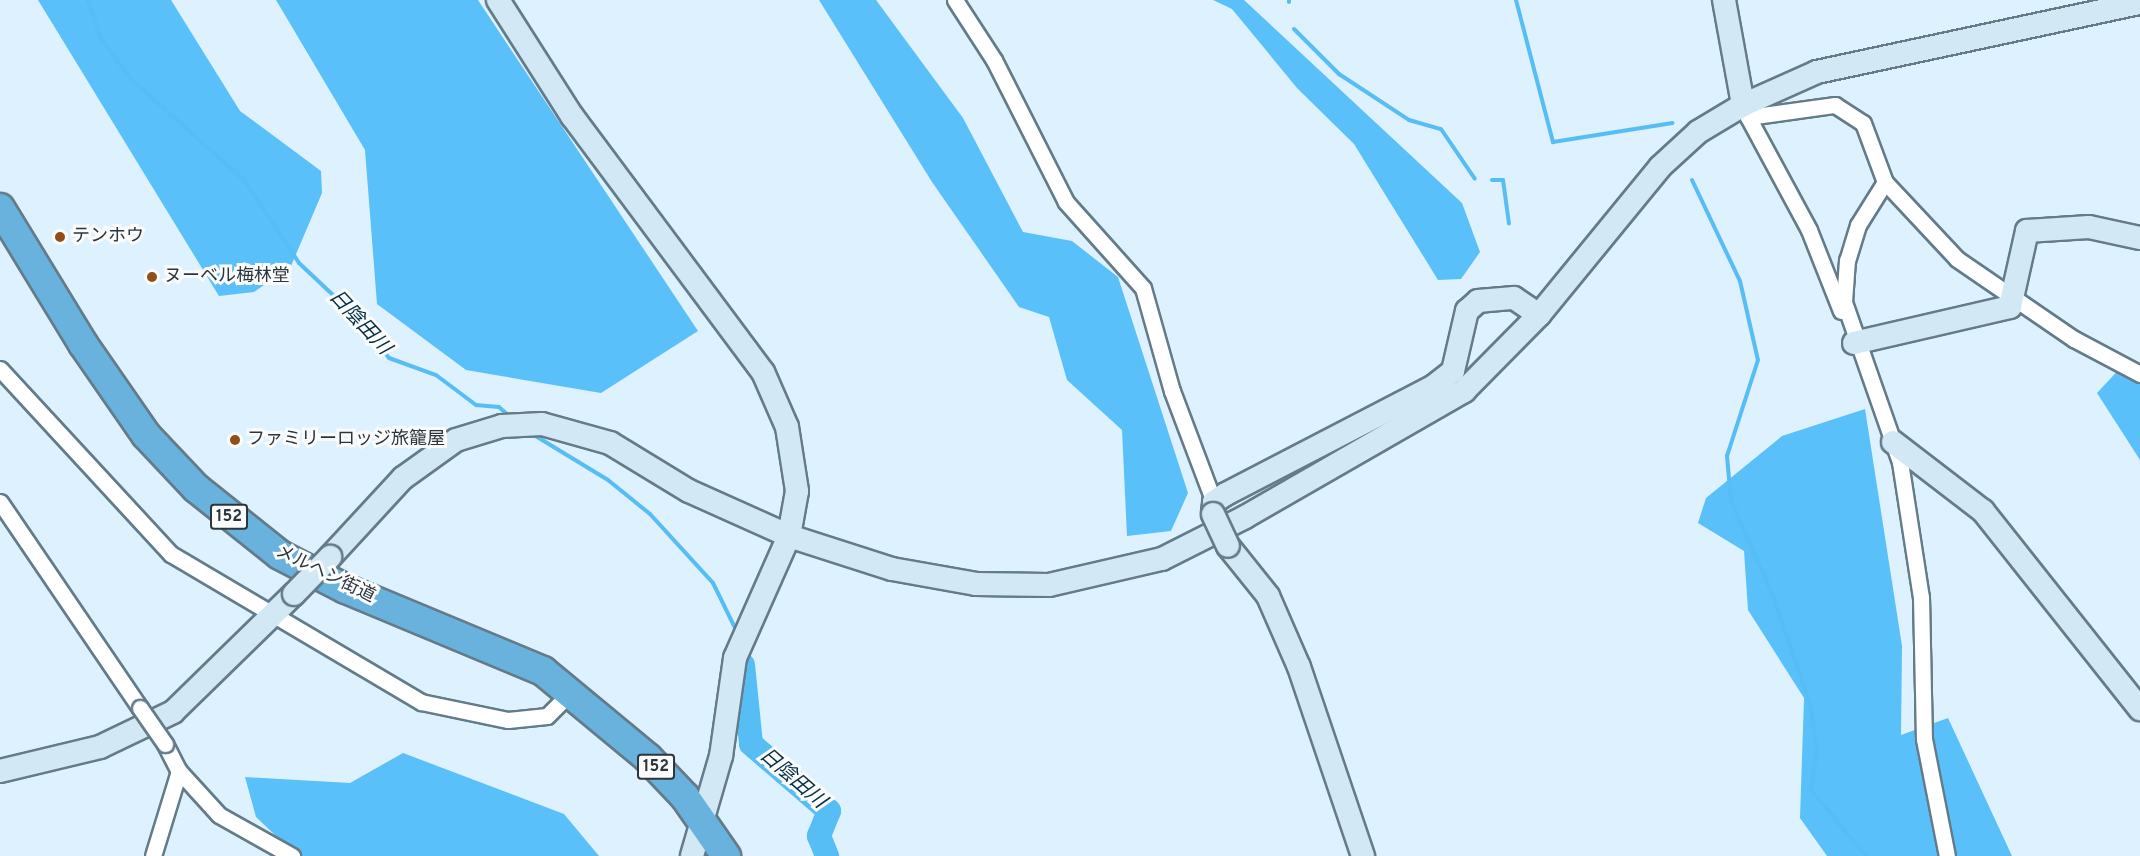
<!DOCTYPE html>
<html>
<head>
<meta charset="utf-8">
<style>
	body { margin:0 }
	#map { position:relative; width:2140px; height:856px; overflow:hidden; background:#ddf1fe; font-family:Overpass,"Noto Sans JP",sans-serif }
	div>[style] { position:absolute }
	.forest>* { inset:0; background:#5ac0f9 }
	.stream>* { height:4px; margin:-2px; padding:0 2px; transform-origin:2px; border-radius:2px; background:#56bdf5 }
	.river>* { height:24px; margin:-12px; padding:0 12px; transform-origin:12px; border-radius:12px; background:#56bdf5 }
	.roads { filter:drop-shadow(2px 0 #647b89) drop-shadow(-2px 0 #647b89) drop-shadow(0 2px #647b89) drop-shadow(0 -2px #647b89) }
	.street>* { height:15px; margin:-7.5px; padding:0 7.5px; transform-origin:7.5px; border-radius:7.5px; background:#fff }
	.secondary>* { height:22px; margin:-11px; padding:0 11px; transform-origin:11px; border-radius:11px; background:#d2e8f5 }
	.highway>* { height:28px; margin:-14px; padding:0 14px; transform-origin:14px; border-radius:14px; background:#68b2dd }
	.bridges { filter:drop-shadow(2px 0 #647b89) drop-shadow(-2px 0 #647b89) drop-shadow(0 2px #647b89) drop-shadow(0 -2px #647b89) }
	.street-bridge>* { height:15px; margin:-7.5px; padding:0 7.5px; transform-origin:7.5px; border-radius:7.5px; background:#fff }
	.secondary-bridge>* { height:22px; margin:-11px; padding:0 11px; transform-origin:11px; border-radius:11px; background:#d2e8f5 }
	.dots>* { width:16px; height:16px; translate:-50% -50%; box-sizing:border-box; border:3px solid #fbfbfb; border-radius:50% }
	span { translate:-50% -50%; white-space:nowrap; text-align:center; line-height:1.15; -webkit-text-stroke:6px #fbfbfb; paint-order:stroke }
	.shield-label span { padding:2px 4px; background:#fbfbfb; border:2px solid; border-radius:4px; -webkit-text-stroke-width:0 }
	.shield-label { font-size:16px; color:#2b353c; font-weight:700 }
	.poi-label { font-size:18px; color:#2b353c }
	.left { translate:0 -50%; text-align:left }
	.street-label { font-size:18px; color:#2b353c }
	.water-label { font-size:20px; color:#002e44; font-style:italic }
</style>
</head>
<body>
<div id="map">
	<div class="forest">
		<i style="clip-path:polygon(38px 0,171px 0,240px 111px,321px 171px,322px 193px,291px 266px,254px 292px,219px 296px)"></i>
		<i style="clip-path:polygon(276px 0,478px 0,698px 331px,601px 393px,466px 370px,377px 304px,365px 150px)"></i>
		<i style="clip-path:polygon(819px 0,876px 0,963px 118px,1023px 232px,1072px 241px,1118px 277px,1188px 493px,1171px 531px,1127px 536px,1122px 430px,1067px 380px,1049px 317px,1019px 307px,932px 182px)"></i>
		<i style="clip-path:polygon(1213px 0,1244px 0,1462px 203px,1480px 252px,1461px 279px,1438px 280px,1354px 144px,1297px 88px,1232px 9px)"></i>
		<i style="clip-path:polygon(2124px 364px,2140px 373px,2140px 460px,2097px 393px)"></i>
		<i style="clip-path:polygon(1865px 409px,1902px 646px,1901px 735px,1948px 718px,2012px 856px,1827px 856px,1800px 818px,1804px 698px,1748px 610px,1744px 551px,1698px 523px,1706px 498px,1782px 436px)"></i>
		<i style="clip-path:polygon(403px 753px,564px 814px,599px 856px,297px 856px,256px 817px,245px 777px,350px 783px)"></i>
	</div>
	<div class="stream">
		<i style="left:88px;top:0;width:41px;rotate:71.6deg"></i>
		<i style="left:101px;top:39px;width:51px;rotate:52.9deg"></i>
		<i style="left:132px;top:80px;width:152px;rotate:41.8deg"></i>
		<i style="left:245px;top:181px;width:98px;rotate:56.6deg"></i>
		<i style="left:299px;top:263px;width:89px;rotate:43.2deg"></i>
		<i style="left:364px;top:324px;width:42px;rotate:53.7deg"></i>
		<i style="left:389px;top:358px;width:50px;rotate:19.9deg"></i>
		<i style="left:436px;top:375px;width:50px;rotate:36.9deg"></i>
		<i style="left:476px;top:405px;width:23px;rotate:5deg"></i>
		<i style="left:499px;top:407px;width:13px;rotate:42deg"></i>
		<i style="left:1289px;top:0;width:2px;rotate:90deg"></i>
		<i style="left:1516px;top:0;width:147px;rotate:75.4deg"></i>
		<i style="left:1553px;top:142px;width:121px;rotate:-9deg"></i>
		<i style="left:1294px;top:29px;width:64px;rotate:45deg"></i>
		<i style="left:1339px;top:74px;width:84px;rotate:33.3deg"></i>
		<i style="left:1409px;top:120px;width:33px;rotate:16deg"></i>
		<i style="left:1441px;top:129px;width:60px;rotate:55.8deg"></i>
		<i style="left:1492px;top:180px;width:11px"></i>
		<i style="left:1503px;top:180px;width:44px;rotate:82.2deg"></i>
		<i style="left:1692px;top:180px;width:112px;rotate:64.6deg"></i>
		<i style="left:1740px;top:281px;width:81px;rotate:77.2deg"></i>
		<i style="left:1758px;top:360px;width:101px;rotate:107.9deg"></i>
		<i style="left:1727px;top:456px;width:45px;rotate:84.9deg"></i>
		<i style="left:1731px;top:501px;width:104px;rotate:66.1deg"></i>
		<i style="left:1773px;top:596px;width:114px;rotate:71.1deg"></i>
		<i style="left:1810px;top:704px;width:46px;rotate:81.2deg"></i>
		<i style="left:1817px;top:749px;width:41px;rotate:98.3deg"></i>
		<i style="left:1811px;top:790px;width:86px;rotate:50.2deg"></i>
		<i style="left:529px;top:432px;width:92px;rotate:31.3deg"></i>
		<i style="left:608px;top:480px;width:54px;rotate:39deg"></i>
		<i style="left:650px;top:514px;width:93px;rotate:47.6deg"></i>
		<i style="left:713px;top:583px;width:50px;rotate:63.9deg"></i>
	</div>
	<div class="river">
		<i style="left:743px;top:665px;width:79px;rotate:84.2deg"></i>
		<i style="left:751px;top:744px;width:103px;rotate:40.7deg"></i>
		<i style="left:829px;top:811px;width:27px;rotate:112deg"></i>
		<i style="left:819px;top:836px;width:22px;rotate:68deg"></i>
	</div>
	<div class="roads">
		<div class="street">
			<i style="left:955px;top:0;width:72px;rotate:57deg"></i>
			<i style="left:994px;top:60px;width:159px;rotate:63.1deg"></i>
			<i style="left:1066px;top:202px;width:115px;rotate:48.2deg"></i>
			<i style="left:1143px;top:288px;width:107px;rotate:74.3deg"></i>
			<i style="left:1172px;top:391px;width:119px;rotate:69.3deg"></i>
			<i style="left:1743px;top:105px;width:13px;rotate:67deg"></i>
			<i style="left:1748px;top:117px;width:88px;rotate:-7.9deg"></i>
			<i style="left:1835px;top:105px;width:33px;rotate:33deg"></i>
			<i style="left:1863px;top:123px;width:63px;rotate:69.6deg"></i>
			<i style="left:1885px;top:182px;width:105px;rotate:46.9deg"></i>
			<i style="left:1957px;top:259px;width:142px;rotate:34.4deg"></i>
			<i style="left:2074px;top:339px;width:75px;rotate:27.9deg"></i>
			<i style="left:1748px;top:117px;width:128px;rotate:61.6deg"></i>
			<i style="left:1809px;top:230px;width:87px;rotate:68.4deg"></i>
			<i style="left:1885px;top:182px;width:51px;rotate:122.1deg"></i>
			<i style="left:1858px;top:225px;width:37px;rotate:107deg"></i>
			<i style="left:1847px;top:260px;width:42px;rotate:94.1deg"></i>
			<i style="left:1844px;top:302px;width:170px;rotate:70.7deg"></i>
			<i style="left:1900px;top:462px;width:137px;rotate:81.2deg"></i>
			<i style="left:1921px;top:597px;width:142px;rotate:88.8deg"></i>
			<i style="left:1924px;top:739px;width:119px;rotate:78.9deg"></i>
			<i style="left:0;top:369px;width:252px;rotate:47.3deg"></i>
			<i style="left:171px;top:554px;width:291px;rotate:30.6deg"></i>
			<i style="left:421px;top:702px;width:89px;rotate:11.7deg"></i>
			<i style="left:508px;top:720px;width:39px;rotate:-6deg"></i>
			<i style="left:547px;top:716px;width:33px;rotate:-45deg"></i>
			<i style="left:0;top:502px;width:249px;rotate:55.8deg"></i>
			<i style="left:165px;top:744px;width:30px;rotate:63deg"></i>
			<i style="left:179px;top:771px;width:59px;rotate:47.7deg"></i>
			<i style="left:219px;top:815px;width:84px;rotate:29.3deg"></i>
			<i style="left:153px;top:856px;width:89px;rotate:-73deg"></i>
		</div>
		<div class="secondary">
			<i style="left:498px;top:0;width:138px;rotate:57.5deg"></i>
			<i style="left:572px;top:116px;width:319px;rotate:53.3deg"></i>
			<i style="left:763px;top:372px;width:60px;rotate:66.4deg"></i>
			<i style="left:787px;top:427px;width:65px;rotate:81.1deg"></i>
			<i style="left:797px;top:491px;width:46px;rotate:100.1deg"></i>
			<i style="left:789px;top:536px;width:133px;rotate:113.9deg"></i>
			<i style="left:735px;top:658px;width:99px;rotate:98.1deg"></i>
			<i style="left:721px;top:756px;width:104px;rotate:106.2deg"></i>
			<i style="left:1724px;top:0;width:107px;rotate:79.7deg"></i>
			<i style="left:1854px;top:343px;width:160px;rotate:-13deg"></i>
			<i style="left:2010px;top:307px;width:78px;rotate:-77.4deg"></i>
			<i style="left:2027px;top:231px;width:62px;rotate:-3.7deg"></i>
			<i style="left:2089px;top:227px;width:52px;rotate:12.2deg"></i>
			<i style="left:1893px;top:442px;width:113px;rotate:37.5deg"></i>
			<i style="left:1983px;top:511px;width:253px;rotate:51.6deg"></i>
			<i style="left:1213px;top:514px;width:12px;rotate:-85deg"></i>
			<i style="left:1214px;top:502px;width:14px;rotate:-34deg"></i>
			<i style="left:1226px;top:494px;width:234px;rotate:-27.4deg"></i>
			<i style="left:1434px;top:386px;width:24px;rotate:-38deg"></i>
			<i style="left:1453px;top:371px;width:62px;rotate:-76.9deg"></i>
			<i style="left:1467px;top:311px;width:15px;rotate:-42deg"></i>
			<i style="left:1478px;top:301px;width:36px;rotate:-5deg"></i>
			<i style="left:1514px;top:298px;width:30px;rotate:34deg"></i>
			<i style="left:1228px;top:546px;width:64px;rotate:51.3deg"></i>
			<i style="left:1268px;top:596px;width:77px;rotate:66.4deg"></i>
			<i style="left:1299px;top:667px;width:200px;rotate:71.3deg"></i>
			<i style="left:330px;top:557px;width:108px;rotate:-47.3deg"></i>
			<i style="left:403px;top:478px;width:65px;rotate:-35.6deg"></i>
			<i style="left:456px;top:440px;width:48px;rotate:-16.9deg"></i>
			<i style="left:502px;top:426px;width:40px;rotate:-2.9deg"></i>
			<i style="left:542px;top:424px;width:71px;rotate:15.6deg"></i>
			<i style="left:610px;top:443px;width:92px;rotate:31.3deg"></i>
			<i style="left:689px;top:491px;width:110px;rotate:24.2deg"></i>
			<i style="left:789px;top:536px;width:108px;rotate:17.8deg"></i>
			<i style="left:892px;top:569px;width:85px;rotate:10.1deg"></i>
			<i style="left:976px;top:584px;width:73px;rotate:0.8deg"></i>
			<i style="left:1049px;top:585px;width:116px;rotate:-13deg"></i>
			<i style="left:1162px;top:559px;width:93px;rotate:-26.8deg"></i>
			<i style="left:1245px;top:517px;width:253px;rotate:-29.9deg"></i>
			<i style="left:1464px;top:391px;width:107px;rotate:-45.4deg"></i>
			<i style="left:1539px;top:315px;width:191px;rotate:-50.7deg"></i>
			<i style="left:1660px;top:167px;width:52px;rotate:-42.6deg"></i>
			<i style="left:1698px;top:132px;width:52px;rotate:-31deg"></i>
			<i style="left:1743px;top:105px;width:81px;rotate:-24deg"></i>
			<i style="left:1817px;top:72px;width:330px;rotate:-12.1deg"></i>
			<i style="left:0;top:771px;width:103px;rotate:-13.5deg"></i>
			<i style="left:100px;top:747px;width:81px;rotate:-25.6deg"></i>
			<i style="left:173px;top:712px;width:169px;rotate:-44.3deg"></i>
		</div>
		<div class="highway">
			<i style="left:0;top:208px;width:159px;rotate:58.6deg"></i>
			<i style="left:83px;top:344px;width:111px;rotate:55.3deg"></i>
			<i style="left:146px;top:435px;width:73px;rotate:46.7deg"></i>
			<i style="left:196px;top:488px;width:107px;rotate:38.6deg"></i>
			<i style="left:280px;top:555px;width:74px;rotate:27.3deg"></i>
			<i style="left:346px;top:589px;width:213px;rotate:22.6deg"></i>
			<i style="left:543px;top:671px;width:136px;rotate:39.6deg"></i>
			<i style="left:648px;top:758px;width:54px;rotate:46.5deg"></i>
			<i style="left:685px;top:797px;width:72px;rotate:55.2deg"></i>
		</div>
	</div>
	<div class="bridges">
		<div class="street-bridge">
			<i style="left:140px;top:708px;width:44px;rotate:55.2deg"></i>
		</div>
		<div class="secondary-bridge">
			<i style="left:1213px;top:514px;width:35px;rotate:65deg"></i>
			<i style="left:294px;top:594px;width:52px;rotate:-45.8deg"></i>
		</div>
	</div>
	<div class="dots">
		<i style="left:60px;top:237px;background:#904f19"></i>
		<i style="left:152px;top:277px;background:#904f19"></i>
		<i style="left:235px;top:440px;background:#904f19"></i>
	</div>
	<div class="shield-label">
		<span style="left:229px;top:517px">152</span>
		<span style="left:656px;top:767px">152</span>
	</div>
	<div class="poi-label">
		<span class="left" style="left:72px;top:237px">テンホウ</span>
		<span class="left" style="left:164px;top:277px">ヌーベル梅林堂</span>
		<span class="left" style="left:247px;top:440px">ファミリーロッジ旅籠屋</span>
	</div>
	<div class="street-label">
		<span style="left:325px;top:575px;rotate:26deg">メルヘン街道</span>
	</div>
	<div class="water-label">
		<span style="left:359px;top:323px;rotate:47deg">日陰田川</span>
		<span style="left:792px;top:779px;rotate:41deg">日陰田川</span>
	</div>
</div>
</body>
</html>
